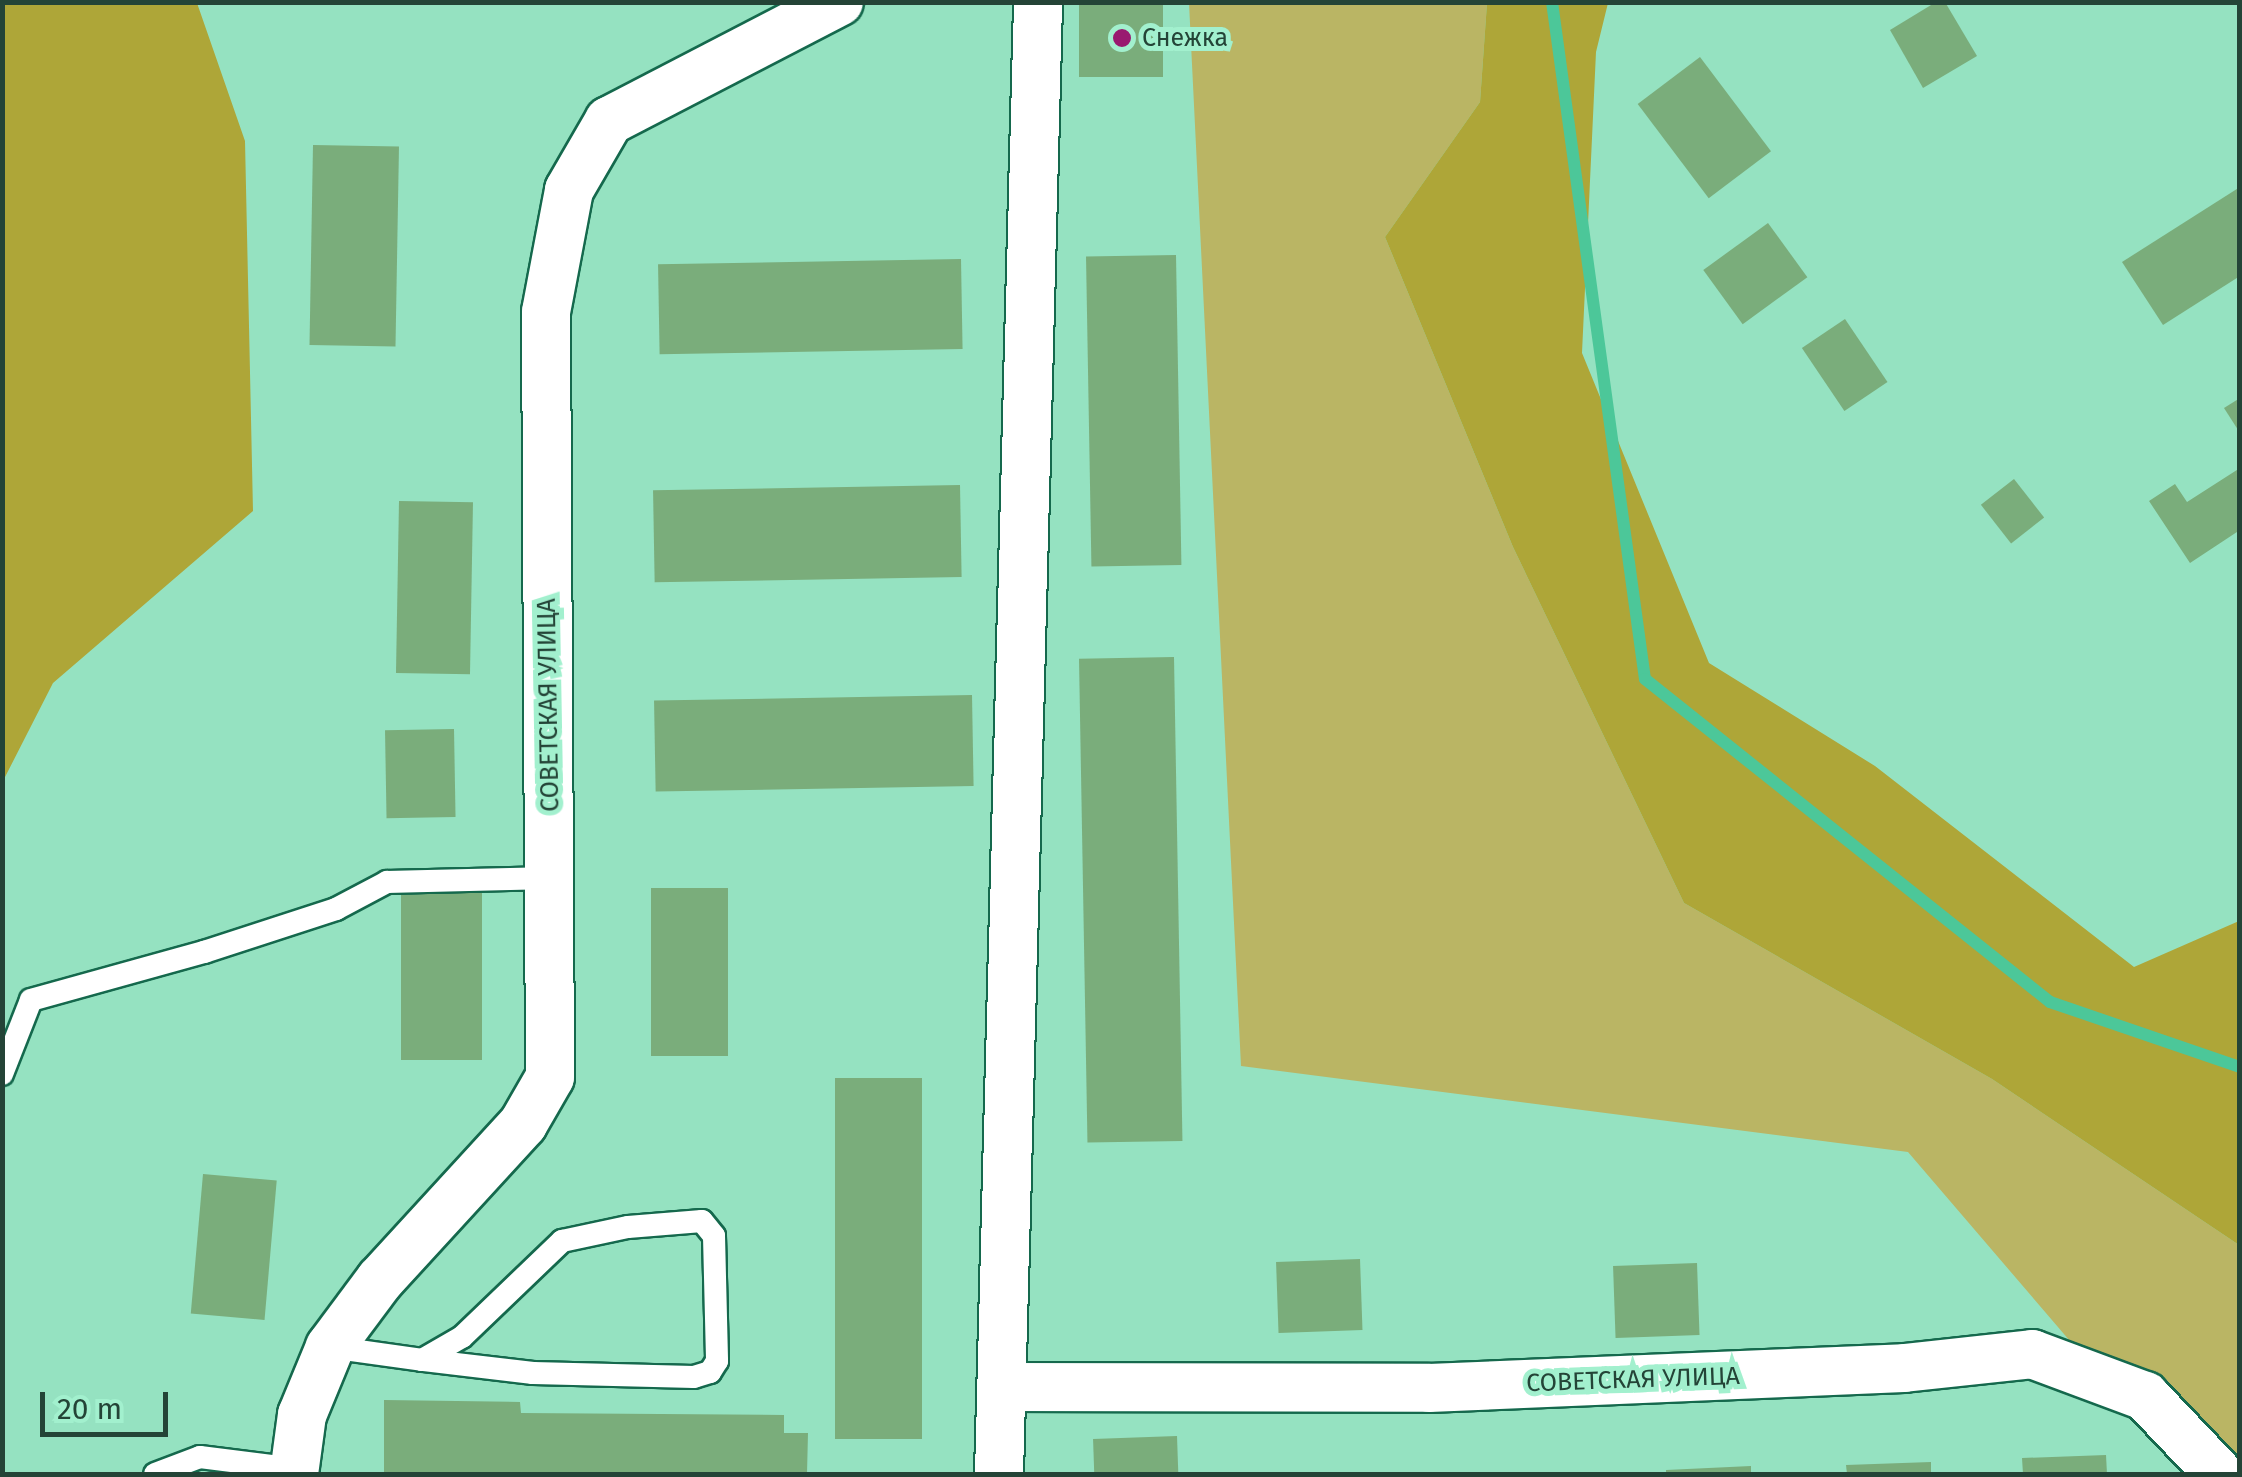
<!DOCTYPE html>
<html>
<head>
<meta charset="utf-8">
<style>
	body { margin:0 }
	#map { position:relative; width:2242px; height:1477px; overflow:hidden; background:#95e2c1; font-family:"Fira Sans",sans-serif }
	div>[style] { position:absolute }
	.green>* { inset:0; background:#bab564 }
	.forest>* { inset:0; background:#aea638 }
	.stream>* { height:12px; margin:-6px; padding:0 6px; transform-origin:6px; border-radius:6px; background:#4cc799 }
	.building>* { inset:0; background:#7aad7b; transform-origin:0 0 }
	.roads { filter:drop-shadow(2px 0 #15694d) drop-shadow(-2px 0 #15694d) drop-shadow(0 2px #15694d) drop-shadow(0 -2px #15694d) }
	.service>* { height:22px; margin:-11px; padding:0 11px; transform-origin:11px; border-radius:11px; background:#fff }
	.minor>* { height:48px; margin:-24px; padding:0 24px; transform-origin:24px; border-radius:24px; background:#fff }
	.dots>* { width:28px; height:28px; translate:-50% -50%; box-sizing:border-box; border:5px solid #a2f0ce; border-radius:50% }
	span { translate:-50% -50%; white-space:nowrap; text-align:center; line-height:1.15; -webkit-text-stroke:10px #a2f0ce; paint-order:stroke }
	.poi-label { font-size:25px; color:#244437 }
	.left { translate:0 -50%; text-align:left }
	.street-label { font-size:25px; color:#244437 }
	.frame { position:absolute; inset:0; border:5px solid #244437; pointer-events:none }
	.scale { position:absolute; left:40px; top:1392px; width:128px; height:45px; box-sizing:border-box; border:5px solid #244437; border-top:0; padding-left:12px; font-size:30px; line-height:35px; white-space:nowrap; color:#244437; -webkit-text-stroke:8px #a2f0ce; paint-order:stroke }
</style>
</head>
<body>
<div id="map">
	<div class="green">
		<i style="clip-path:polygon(1189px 3px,1487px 3px,1480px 102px,1385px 237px,1513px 547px,1684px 903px,1992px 1079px,2239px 1245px,2239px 1474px,2184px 1474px,1908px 1152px,1241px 1066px)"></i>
	</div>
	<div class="forest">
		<i style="clip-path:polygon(3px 2px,197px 3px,245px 141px,253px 511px,53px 683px,3px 781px)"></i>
		<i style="clip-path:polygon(1487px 3px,1608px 3px,1596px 52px,1582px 353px,1709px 663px,1875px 766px,2134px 967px,2239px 921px,2239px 1245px,1992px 1079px,1684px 903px,1513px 547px,1385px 237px,1480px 102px)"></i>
	</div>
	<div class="stream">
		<i style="left:1552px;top:2px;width:683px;rotate:82.18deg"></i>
		<i style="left:1645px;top:679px;width:518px;rotate:38.57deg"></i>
		<i style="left:2050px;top:1002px;width:201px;rotate:18.9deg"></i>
	</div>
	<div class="building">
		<i style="left:1079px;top:2px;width:84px;height:75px"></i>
		<i style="clip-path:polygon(1936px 2px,1945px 2px,1977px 56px,1923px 88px,1890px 30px)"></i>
		<i style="left:1700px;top:57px;width:118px;height:78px;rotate:53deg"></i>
		<i style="left:313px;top:145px;width:86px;height:200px;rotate:1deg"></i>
		<i style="clip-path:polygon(2240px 187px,2240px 276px,2163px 325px,2122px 262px)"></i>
		<i style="left:1768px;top:223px;width:67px;height:80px;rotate:54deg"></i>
		<i style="left:1176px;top:255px;width:310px;height:90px;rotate:89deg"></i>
		<i style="left:961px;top:259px;width:90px;height:303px;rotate:89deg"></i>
		<i style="left:1845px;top:319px;width:76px;height:52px;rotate:56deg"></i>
		<i style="clip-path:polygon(2240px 398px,2240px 433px,2224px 408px)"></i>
		<i style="clip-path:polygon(2240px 468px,2240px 530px,2190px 563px,2149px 501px,2175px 484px,2187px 502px)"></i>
		<i style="left:2014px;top:479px;width:49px;height:42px;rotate:52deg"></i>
		<i style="left:960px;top:485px;width:92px;height:307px;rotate:89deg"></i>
		<i style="left:399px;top:501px;width:74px;height:172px;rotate:1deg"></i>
		<i style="left:1174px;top:657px;width:484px;height:95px;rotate:89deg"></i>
		<i style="left:972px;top:695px;width:91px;height:318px;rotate:89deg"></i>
		<i style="left:454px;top:729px;width:88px;height:69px;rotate:89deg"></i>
		<i style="left:651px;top:888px;width:77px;height:168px"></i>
		<i style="left:482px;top:890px;width:170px;height:81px;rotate:90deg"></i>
		<i style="left:922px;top:1078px;width:361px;height:87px;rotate:90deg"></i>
		<i style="left:203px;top:1174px;width:74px;height:140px;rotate:5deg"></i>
		<i style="left:1360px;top:1259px;width:71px;height:84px;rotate:88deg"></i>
		<i style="left:1697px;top:1263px;width:72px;height:84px;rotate:88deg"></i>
		<i style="clip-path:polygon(384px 1400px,520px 1402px,521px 1413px,784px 1415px,784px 1433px,808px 1433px,807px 1474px,384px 1474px)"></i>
		<i style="left:1177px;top:1436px;width:38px;height:84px;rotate:88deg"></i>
		<i style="clip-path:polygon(2106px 1455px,2107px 1474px,2023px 1474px,2022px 1458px)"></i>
		<i style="clip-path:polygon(1931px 1462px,1931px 1474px,1847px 1474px,1846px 1465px)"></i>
		<i style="clip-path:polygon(1751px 1466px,1751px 1474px,1666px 1474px,1666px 1470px)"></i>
	</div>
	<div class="roads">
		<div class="service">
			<i style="left:2px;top:1074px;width:79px;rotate:-68.6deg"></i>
			<i style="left:31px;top:1000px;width:180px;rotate:-15.5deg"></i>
			<i style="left:204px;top:952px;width:139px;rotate:-18deg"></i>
			<i style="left:336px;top:909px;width:58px;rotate:-27.9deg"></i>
			<i style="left:387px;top:882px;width:164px;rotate:-1.4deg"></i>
			<i style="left:330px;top:1347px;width:93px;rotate:8deg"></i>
			<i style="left:422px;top:1360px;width:46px;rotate:-29.9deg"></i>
			<i style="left:462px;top:1337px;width:139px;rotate:-43.8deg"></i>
			<i style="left:562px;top:1241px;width:67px;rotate:-12deg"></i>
			<i style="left:628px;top:1227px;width:74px;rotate:-4.6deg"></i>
			<i style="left:702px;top:1221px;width:19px;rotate:51deg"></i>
			<i style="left:714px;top:1236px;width:125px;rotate:88.6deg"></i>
			<i style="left:717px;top:1361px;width:13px;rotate:122deg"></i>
			<i style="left:710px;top:1372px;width:17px;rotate:163deg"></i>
			<i style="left:694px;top:1377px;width:161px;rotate:-178.6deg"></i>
			<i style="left:533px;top:1373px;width:112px;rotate:-173.3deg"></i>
			<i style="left:155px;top:1474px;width:48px;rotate:-20.7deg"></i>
			<i style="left:200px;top:1457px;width:96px;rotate:7.2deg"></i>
		</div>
		<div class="minor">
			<i style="left:1003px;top:1387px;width:426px;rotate:0.1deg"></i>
			<i style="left:1429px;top:1388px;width:475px;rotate:-2.4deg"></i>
			<i style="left:1904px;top:1368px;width:129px;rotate:-6.2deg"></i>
			<i style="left:2032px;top:1354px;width:121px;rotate:20.4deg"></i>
			<i style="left:2145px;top:1396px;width:108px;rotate:46.5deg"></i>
			<i style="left:294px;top:1474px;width:60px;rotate:-82.3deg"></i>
			<i style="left:302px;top:1415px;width:74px;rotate:-67.6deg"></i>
			<i style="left:330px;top:1347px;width:84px;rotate:-53.3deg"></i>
			<i style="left:380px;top:1280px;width:212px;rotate:-47.5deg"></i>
			<i style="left:523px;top:1124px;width:54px;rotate:-60.1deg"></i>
			<i style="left:550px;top:1077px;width:765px;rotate:-90.3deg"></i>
			<i style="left:546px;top:312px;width:124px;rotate:-79.3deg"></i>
			<i style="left:569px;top:190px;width:80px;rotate:-59.9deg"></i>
			<i style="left:609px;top:121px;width:259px;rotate:-27.4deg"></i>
			<i style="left:999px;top:1474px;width:1473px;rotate:-88.48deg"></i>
		</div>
	</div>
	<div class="dots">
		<i style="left:1122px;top:38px;background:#991a70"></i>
	</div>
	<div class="poi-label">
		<span class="left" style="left:1142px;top:38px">Снежка</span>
	</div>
	<div class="street-label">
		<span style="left:549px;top:705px;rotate:-91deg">СОВЕТСКАЯ УЛИЦА</span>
		<span style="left:1633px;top:1380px;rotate:-2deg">СОВЕТСКАЯ УЛИЦА</span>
	</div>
	<div class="frame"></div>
	<div class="scale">20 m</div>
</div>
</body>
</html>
